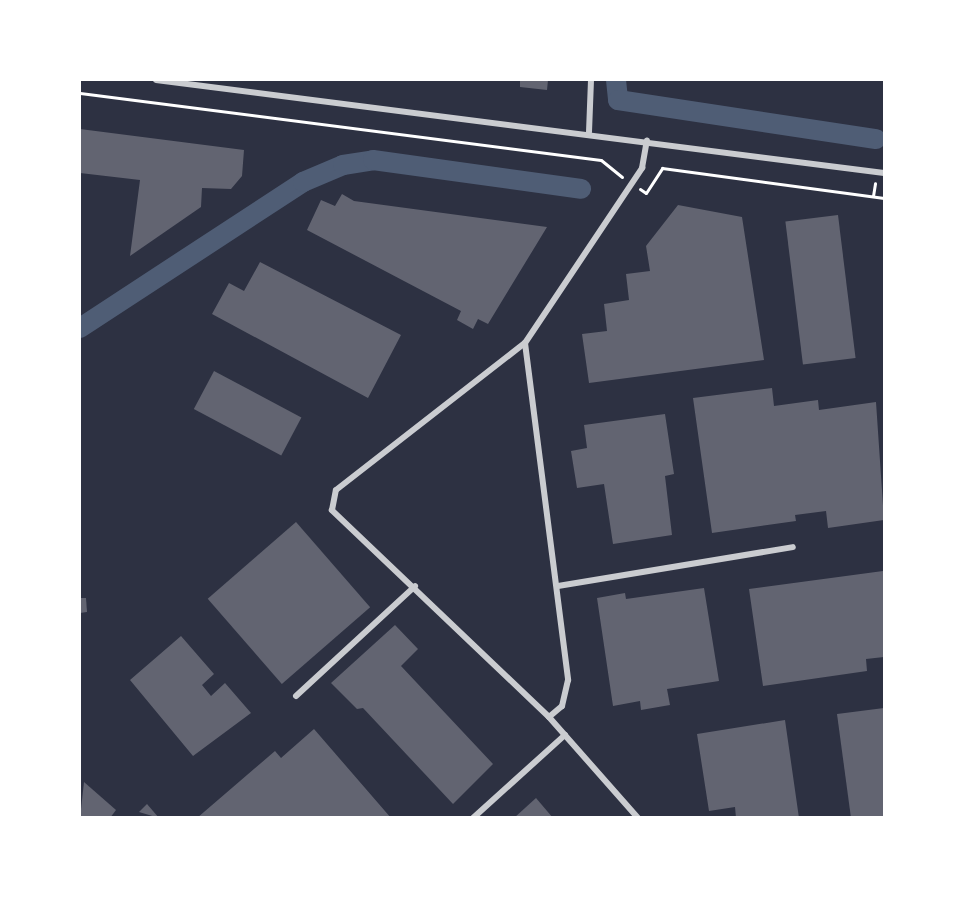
<!DOCTYPE html>
<html>
<head>
<meta charset="utf-8">
<style>
	body { margin:0 }
	#map { position:relative; width:964px; height:897px; overflow:hidden; background:#2d3142; font-family:Commissioner,sans-serif }
	div>[style] { position:absolute }
	.canal>* { height:20px; margin:-10px; padding:0 10px; transform-origin:10px; border-radius:10px; background:#4f5d75 }
	.building>* { inset:0; background:#626471; transform-origin:0 0 }
	.path>* { height:3px; margin:-1.5px; padding:0 1.5px; transform-origin:1.5px; border-radius:1.5px; background:#fff }
	.minor>* { height:6px; margin:-3px; padding:0 3px; transform-origin:3px; border-radius:3px; background:#caccd0 }
	span { translate:-50% -50%; white-space:nowrap; text-align:center; line-height:1.15; -webkit-text-stroke:6px #fff; paint-order:stroke }
	.frame { position:absolute; inset:0; border:81px solid #fff; pointer-events:none }
</style>
</head>
<body>
<div id="map">
	<div class="canal">
		<i style="left:616px;top:80px;width:20px;rotate:84deg"></i>
		<i style="left:618px;top:100px;width:261px;rotate:8.6deg"></i>
		<i style="left:80px;top:328px;width:267px;rotate:-33.2deg"></i>
		<i style="left:303px;top:182px;width:43px;rotate:-23deg"></i>
		<i style="left:343px;top:165px;width:30px;rotate:-9deg"></i>
		<i style="left:373px;top:160px;width:210px;rotate:7.9deg"></i>
	</div>
	<div class="building">
		<i style="clip-path:polygon(520px 80px,548px 80px,547px 90px,520px 87px)"></i>
		<i style="clip-path:polygon(80px 129px,244px 150px,242px 176px,231px 189px,202px 188px,201px 207px,130px 256px,140px 180px,80px 173px)"></i>
		<i style="clip-path:polygon(342px 194px,354px 201px,547px 227px,488px 324px,478px 319px,473px 329px,457px 320px,461px 311px,307px 230px,321px 200px,335px 206px)"></i>
		<i style="clip-path:polygon(678px 205px,742px 217px,764px 360px,589px 383px,582px 334px,607px 331px,604px 304px,629px 300px,626px 274px,650px 271px,646px 246px)"></i>
		<i style="left:838px;top:215px;width:144px;height:53px;rotate:83deg"></i>
		<i style="clip-path:polygon(260px 262px,401px 335px,368px 398px,212px 314px,229px 283px,244px 291px)"></i>
		<i style="left:214px;top:371px;width:99px;height:43px;rotate:28deg"></i>
		<i style="clip-path:polygon(772px 388px,774px 406px,818px 400px,819px 410px,876px 402px,884px 520px,828px 528px,826px 511px,795px 515px,796px 521px,712px 533px,693px 398px)"></i>
		<i style="clip-path:polygon(665px 414px,674px 474px,665px 476px,672px 535px,613px 544px,604px 484px,577px 488px,571px 451px,587px 448px,584px 425px)"></i>
		<i style="left:296px;top:522px;width:113px;height:117px;rotate:49deg"></i>
		<i style="clip-path:polygon(883px 571px,884px 657px,866px 659px,867px 671px,763px 686px,749px 589px)"></i>
		<i style="clip-path:polygon(704px 588px,719px 681px,667px 689px,670px 705px,641px 710px,640px 701px,613px 706px,597px 598px,625px 593px,626px 599px)"></i>
		<i style="clip-path:polygon(80px 598px,86px 598px,87px 612px,80px 613px)"></i>
		<i style="clip-path:polygon(395px 625px,418px 649px,401px 666px,493px 764px,453px 804px,363px 708px,357px 709px,331px 683px)"></i>
		<i style="clip-path:polygon(181px 636px,214px 674px,202px 685px,211px 696px,225px 683px,251px 713px,193px 756px,130px 680px)"></i>
		<i style="clip-path:polygon(884px 708px,884px 818px,851px 818px,837px 714px)"></i>
		<i style="clip-path:polygon(785px 720px,799px 818px,736px 818px,735px 807px,709px 811px,697px 734px)"></i>
		<i style="clip-path:polygon(314px 729px,391px 818px,197px 818px,275px 751px,281px 758px)"></i>
		<i style="clip-path:polygon(84px 782px,116px 810px,110px 818px,80px 818px)"></i>
		<i style="clip-path:polygon(536px 798px,553px 818px,514px 818px)"></i>
		<i style="clip-path:polygon(147px 804px,159px 818px,139px 812px)"></i>
	</div>
	<div class="path">
		<i style="left:80px;top:93px;width:525px;rotate:7.33deg"></i>
		<i style="left:601px;top:160px;width:27px;rotate:39deg"></i>
		<i style="left:640px;top:189px;width:7px;rotate:34deg"></i>
		<i style="left:646px;top:193px;width:30px;rotate:-57deg"></i>
		<i style="left:662px;top:168px;width:224px;rotate:7.7deg"></i>
		<i style="left:873px;top:196px;width:13px;rotate:-81deg"></i>
	</div>
	<div class="minor">
		<i style="left:156px;top:80px;width:734px;rotate:7.28deg"></i>
		<i style="left:589px;top:132px;width:52px;rotate:-87.8deg"></i>
		<i style="left:525px;top:343px;width:340px;rotate:82.7deg"></i>
		<i style="left:568px;top:680px;width:27px;rotate:103deg"></i>
		<i style="left:562px;top:706px;width:17px;rotate:140deg"></i>
		<i style="left:558px;top:586px;width:238px;rotate:-9.4deg"></i>
		<i style="left:296px;top:696px;width:162px;rotate:-42.7deg"></i>
		<i style="left:473px;top:818px;width:124px;rotate:-42.1deg"></i>
		<i style="left:638px;top:818px;width:135px;rotate:-131.4deg"></i>
		<i style="left:549px;top:717px;width:300px;rotate:-136.4deg"></i>
		<i style="left:332px;top:510px;width:20px;rotate:-79deg"></i>
		<i style="left:336px;top:490px;width:239px;rotate:-37.9deg"></i>
		<i style="left:525px;top:343px;width:211px;rotate:-56.2deg"></i>
		<i style="left:642px;top:168px;width:28px;rotate:-80deg"></i>
	</div>
	<div class="frame"></div>
</div>
</body>
</html>
